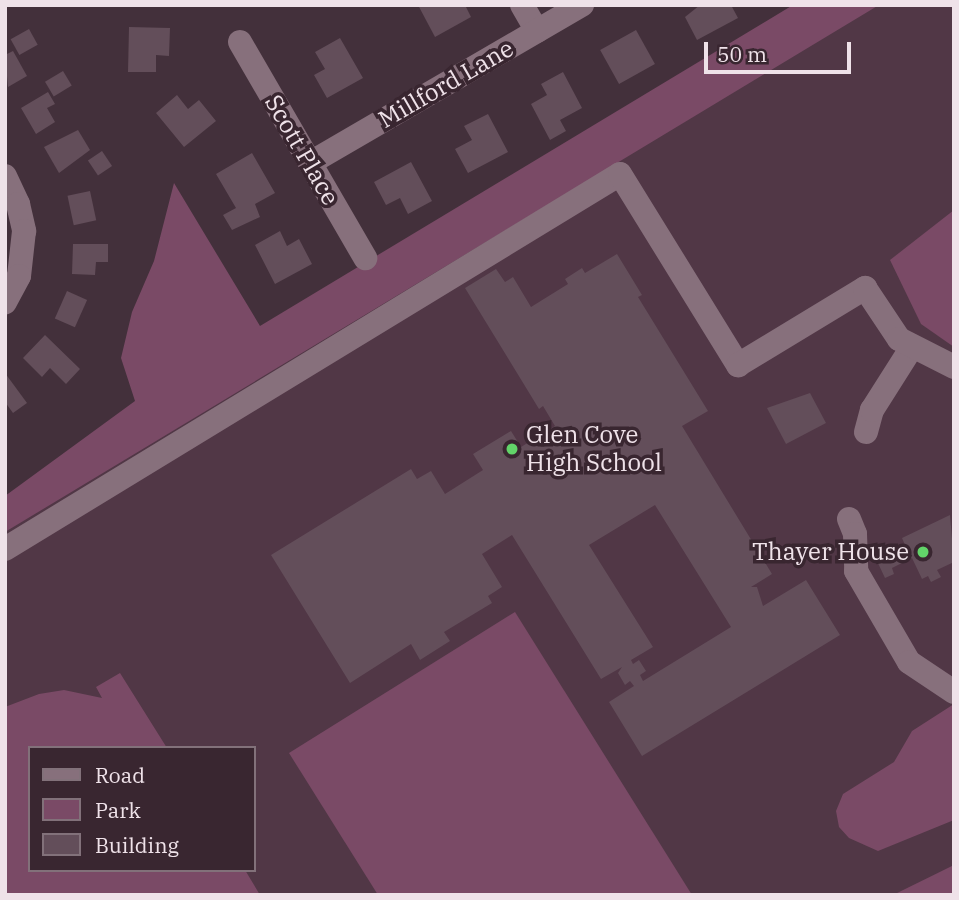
<!DOCTYPE html>
<html>
<head>
<meta charset="utf-8">
<style>
	body { margin:0 }
	#map { position:relative; width:959px; height:900px; overflow:hidden; background:#43303b; font-family:"IBM Plex Serif",serif }
	div>[style] { position:absolute }
	.built>* { inset:0; background:#513746 }
	.green>* { inset:0; background:#7a4a66 }
	.building>* { inset:0; background:#634e5a; transform-origin:0 0 }
	.minor>* { height:24px; margin:-12px; padding:0 12px; transform-origin:12px; border-radius:12px; background:#87707c }
	.dots>* { width:19px; height:19px; translate:-50% -50%; box-sizing:border-box; border:4px solid #392630; border-radius:50% }
	span { translate:-50% -50%; white-space:nowrap; text-align:center; line-height:1.15; -webkit-text-stroke:7px #392630; paint-order:stroke }
	.street-label { font-size:24px; color:#efe2e9 }
	.poi-label { font-size:24px; color:#efe2e9 }
	.left { translate:0 -50%; text-align:left }
	.right { translate:-100% -50%; text-align:right }
	.frame { position:absolute; inset:0; border:7px solid #efe2e9; pointer-events:none }
	.legend { position:absolute; left:28px; top:746px; width:228px; height:126px; box-sizing:border-box; background:#392630; border:2px solid #82717a; margin:0; padding:9px 12px; list-style:none; font-size:21px; color:#efe2e9 }
	.legend li { display:flex; align-items:center; gap:14px; height:35px }
	.legend b { width:35px; border:2px solid #82717a }
	.scale { position:absolute; left:704px; top:42px; width:147px; height:32px; box-sizing:border-box; border:4px solid #efe2e9; border-top:0; padding-left:9px; font-size:21px; line-height:24px; white-space:nowrap; color:#efe2e9; -webkit-text-stroke:5px #392630; paint-order:stroke }
</style>
</head>
<body>
<div id="map">
	<div class="built">
		<i style="clip-path:polygon(evenodd,793px 5px,954px 5px,954px 895px,5px 895px,5px 496px,793px 5px,30px 748px,254px 748px,254px 870px,30px 870px,30px 748px)"></i>
	</div>
	<div class="green">
		<i style="clip-path:polygon(793px 5px,879px 5px,5px 532px,5px 496px,135px 401px,121px 358px,132px 312px,154px 261px,174px 183px,260px 326px)"></i>
		<i style="clip-path:polygon(954px 210px,954px 347px,921px 324px,890px 260px)"></i>
		<i style="clip-path:polygon(515px 612px,692px 895px,378px 895px,289px 753px)"></i>
		<i style="clip-path:polygon(120px 673px,167px 748px,30px 748px,30px 870px,245px 870px,260px 895px,5px 895px,5px 707px,39px 694px,64px 690px,102px 698px,96px 687px)"></i>
		<i style="clip-path:polygon(954px 704px,954px 820px,878px 851px,849px 838px,839px 827px,836px 811px,843px 794px,894px 762px,912px 731px)"></i>
		<i style="clip-path:polygon(954px 865px,954px 895px,893px 895px)"></i>
	</div>
	<div class="building">
		<i style="clip-path:polygon(418px 5px,465px 5px,471px 17px,435px 37px)"></i>
		<i style="clip-path:polygon(700px 5px,731px 5px,738px 18px,697px 40px,685px 17px)"></i>
		<i style="clip-path:polygon(129px 27px,170px 28px,169px 56px,156px 55px,156px 72px,128px 72px)"></i>
		<i style="left:29px;top:29px;width:18px;height:21px;rotate:61deg"></i>
		<i style="left:636px;top:30px;width:39px;height:41px;rotate:61deg"></i>
		<i style="clip-path:polygon(340px 38px,363px 78px,327px 98px,314px 75px,325px 69px,315px 52px)"></i>
		<i style="clip-path:polygon(13px 51px,27px 76px,8px 87px,5px 55px)"></i>
		<i style="left:63px;top:71px;width:17px;height:21px;rotate:59deg"></i>
		<i style="clip-path:polygon(563px 72px,582px 108px,560px 120px,566px 131px,550px 140px,531px 104px,547px 95px,541px 84px)"></i>
		<i style="clip-path:polygon(48px 92px,55px 104px,47px 108px,55px 122px,36px 134px,21px 108px)"></i>
		<i style="clip-path:polygon(177px 95px,188px 109px,199px 100px,216px 121px,184px 147px,156px 113px)"></i>
		<i style="clip-path:polygon(488px 114px,508px 152px,468px 173px,455px 149px,472px 140px,464px 126px)"></i>
		<i style="clip-path:polygon(78px 130px,90px 150px,59px 173px,44px 147px)"></i>
		<i style="left:102px;top:151px;width:18px;height:17px;rotate:56deg"></i>
		<i style="clip-path:polygon(252px 153px,275px 193px,255px 204px,260px 217px,232px 230px,223px 215px,236px 208px,216px 174px)"></i>
		<i style="clip-path:polygon(411px 162px,432px 201px,408px 214px,400px 198px,386px 205px,374px 182px)"></i>
		<i style="left:90px;top:191px;width:30px;height:23px;rotate:78deg"></i>
		<i style="clip-path:polygon(280px 231px,287px 246px,299px 239px,312px 264px,275px 284px,255px 245px)"></i>
		<i style="clip-path:polygon(73px 244px,108px 244px,108px 262px,96px 262px,95px 275px,72px 274px)"></i>
		<i style="clip-path:polygon(evenodd,617px 254px,642px 295px,638px 297px,708px 411px,682px 426px,772px 574px,751px 587px,757px 587px,763px 606px,806px 580px,840px 635px,642px 756px,609px 702px,634px 686px,630px 681px,625px 685px,618px 673px,622px 667px,601px 679px,512px 535px,482px 554px,502px 587px,488px 596px,492px 603px,444px 632px,450px 641px,420px 660px,411px 644px,350px 683px,271px 555px,411px 469px,417px 479px,431px 471px,445px 494px,483px 470px,473px 454px,511px 431px,521px 447px,555px 426px,543px 406px,539px 409px,465px 288px,496px 269px,505px 282px,513px 277px,531px 307px,568px 284px,565px 279px,582px 268px,585px 273px,617px 254px,655px 505px,731px 627px,643px 681px,640px 675px,646px 671px,639px 660px,633px 664px,631px 660px,653px 647px,589px 545px,655px 505px)"></i>
		<i style="left:67px;top:291px;width:22px;height:30px;rotate:24deg"></i>
		<i style="clip-path:polygon(45px 335px,80px 369px,66px 384px,50px 368px,42px 377px,23px 358px)"></i>
		<i style="clip-path:polygon(5px 373px,27px 403px,13px 413px,5px 402px)"></i>
		<i style="clip-path:polygon(810px 393px,826px 423px,786px 444px,767px 408px)"></i>
		<i style="clip-path:polygon(950px 515px,954px 562px,937px 570px,941px 577px,931px 582px,928px 576px,922px 579px,912px 558px,892px 568px,894px 574px,885px 578px,876px 559px,905px 545px,902px 538px)"></i>
	</div>
	<div class="minor">
		<i style="left:522px;top:5px;width:30px;rotate:60deg"></i>
		<i style="left:240px;top:42px;width:250px;rotate:59.9deg"></i>
		<i style="left:310px;top:163px;width:315px;rotate:-30.2deg"></i>
		<i style="left:5px;top:176px;width:31px;rotate:65deg"></i>
		<i style="left:18px;top:204px;width:28px;rotate:77deg"></i>
		<i style="left:24px;top:231px;width:45px;rotate:96.3deg"></i>
		<i style="left:19px;top:276px;width:30px;rotate:118deg"></i>
		<i style="left:866px;top:432px;width:23px;rotate:-75deg"></i>
		<i style="left:872px;top:410px;width:75px;rotate:-57.6deg"></i>
		<i style="left:849px;top:519px;width:16px;rotate:68deg"></i>
		<i style="left:855px;top:534px;width:37px;rotate:88deg"></i>
		<i style="left:856px;top:571px;width:105px;rotate:59.8deg"></i>
		<i style="left:909px;top:662px;width:54px;rotate:33.7deg"></i>
		<i style="left:5px;top:549px;width:720px;rotate:-31.37deg"></i>
		<i style="left:620px;top:174px;width:225px;rotate:58.3deg"></i>
		<i style="left:738px;top:365px;width:149px;rotate:-31.2deg"></i>
		<i style="left:865px;top:288px;width:61px;rotate:56.3deg"></i>
		<i style="left:899px;top:339px;width:62px;rotate:27deg"></i>
	</div>
	<div class="dots">
		<i style="left:512px;top:449px;background:#62d469"></i>
		<i style="left:923px;top:552px;background:#62d469"></i>
	</div>
	<div class="street-label">
		<span style="left:446px;top:84px;rotate:-30deg">Millford Lane</span>
		<span style="left:302px;top:150px;rotate:60deg">Scott Place</span>
	</div>
	<div class="poi-label">
		<span class="left" style="left:526px;top:449px">Glen Cove<br>High School</span>
		<span class="right" style="left:909px;top:552px">Thayer House</span>
	</div>
	<div class="frame"></div>
	<ul class="legend">
	<li><b style="height:9px;background:#87707c"></b>Road</li>
	<li><b style="height:19px;background:#7a4a66"></b>Park</li>
	<li><b style="height:19px;background:#634e5a"></b>Building</li>
	</ul>
	<div class="scale">50 m</div>
</div>
</body>
</html>
